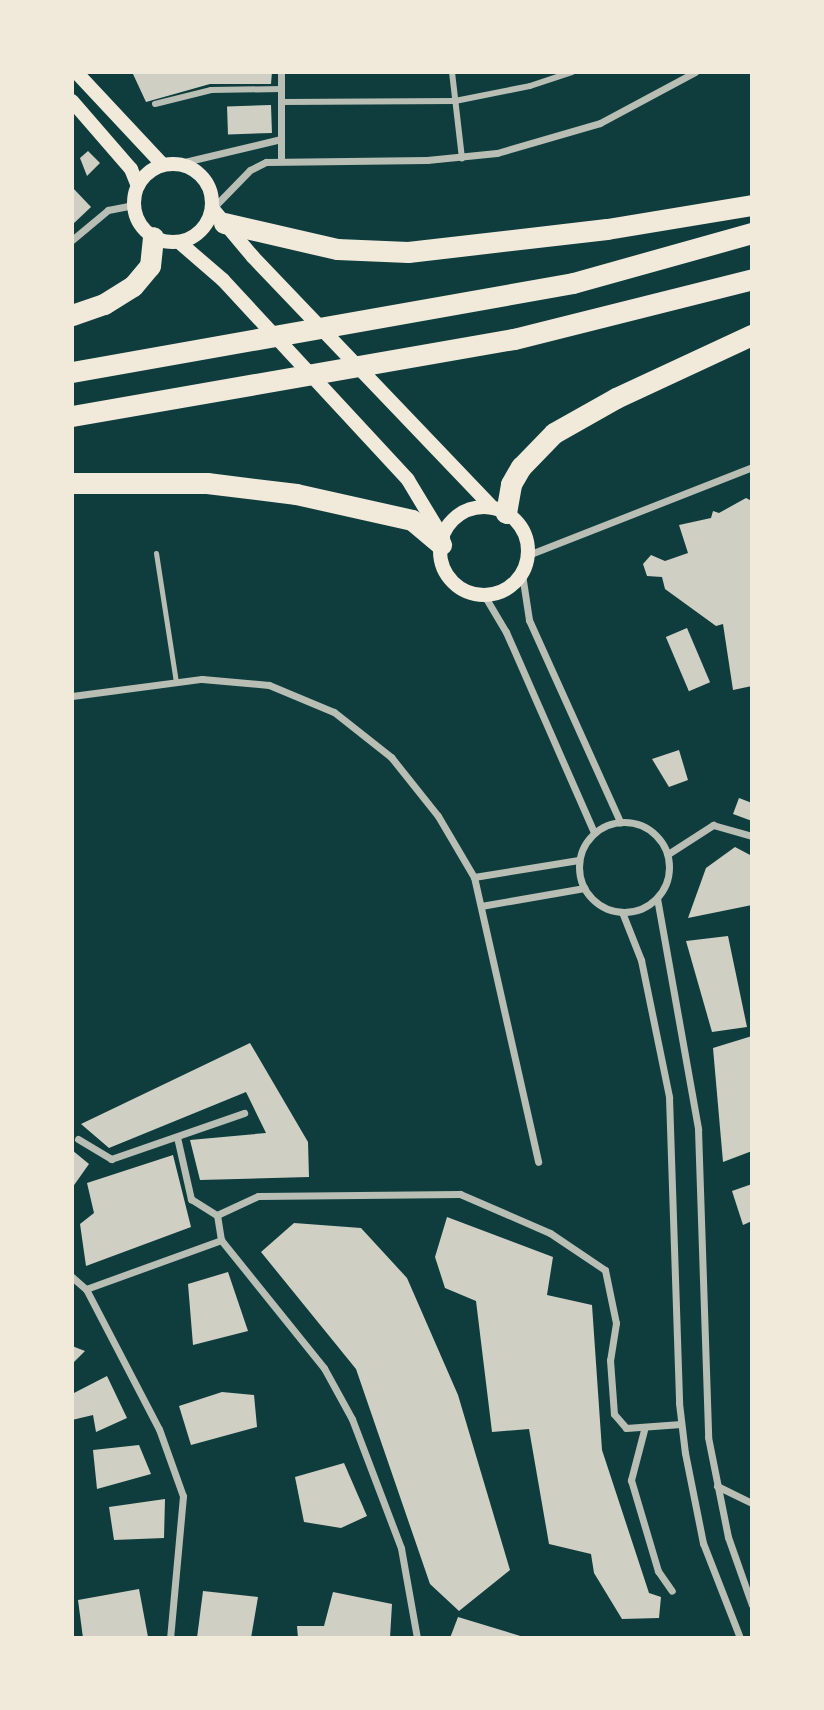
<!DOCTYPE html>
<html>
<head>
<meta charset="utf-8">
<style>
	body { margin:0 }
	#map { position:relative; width:824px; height:1710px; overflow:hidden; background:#0f3d3e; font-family:"Golos Text",sans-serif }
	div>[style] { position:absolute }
	.building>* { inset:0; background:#cfcfc3; transform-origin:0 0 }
	.service>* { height:5px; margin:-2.5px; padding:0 2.5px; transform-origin:2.5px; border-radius:2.5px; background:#b8beb3 }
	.pedestrian>* { height:6px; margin:-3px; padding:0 3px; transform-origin:3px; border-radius:3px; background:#b8beb3 }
	.minor>* { height:7px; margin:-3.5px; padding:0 3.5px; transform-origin:3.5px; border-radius:3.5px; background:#b8beb3 }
	.minor>.ring { margin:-3.5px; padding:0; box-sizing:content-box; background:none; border:7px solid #b8beb3; border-radius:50% }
	.secondary>* { height:14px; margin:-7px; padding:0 7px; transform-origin:7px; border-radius:7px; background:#f1e9da }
	.secondary>.ring { margin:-7px; padding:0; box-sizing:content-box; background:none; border:14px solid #f1e9da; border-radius:50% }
	.motorway>* { height:21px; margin:-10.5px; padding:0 10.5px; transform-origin:10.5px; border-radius:10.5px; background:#f1e9da }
	span { translate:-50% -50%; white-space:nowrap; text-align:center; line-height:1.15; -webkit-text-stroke:6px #f1e9da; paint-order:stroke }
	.frame { position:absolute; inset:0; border:74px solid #f1e9da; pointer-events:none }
</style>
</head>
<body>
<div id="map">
	<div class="building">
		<i style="clip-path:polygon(139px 72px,272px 72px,271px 84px,210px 84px,146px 102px,133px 74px)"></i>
		<i style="left:271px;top:105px;width:28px;height:44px;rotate:88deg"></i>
		<i style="clip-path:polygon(88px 151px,100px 163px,87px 176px,80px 158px)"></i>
		<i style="clip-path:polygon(72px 187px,91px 207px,72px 225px)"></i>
		<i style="clip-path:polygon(746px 498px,752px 501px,752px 686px,733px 690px,723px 624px,716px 626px,665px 589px,662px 577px,647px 576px,643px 564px,651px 555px,665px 561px,688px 553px,679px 525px,711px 518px,713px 511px,719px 513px)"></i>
		<i style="left:687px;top:628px;width:59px;height:23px;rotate:67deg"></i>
		<i style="clip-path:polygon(679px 750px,688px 780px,669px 787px,652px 759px)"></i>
		<i style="clip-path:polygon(739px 798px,752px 803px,752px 821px,733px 814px)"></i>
		<i style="clip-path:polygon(735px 847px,752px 856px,752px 905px,688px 918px,706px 868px)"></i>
		<i style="clip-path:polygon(728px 936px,747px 1027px,712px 1032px,686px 941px)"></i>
		<i style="clip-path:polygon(752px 1036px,752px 1151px,723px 1162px,713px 1048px)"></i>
		<i style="clip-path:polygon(250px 1043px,308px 1142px,309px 1177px,200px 1180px,190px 1140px,266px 1133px,246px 1092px,109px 1148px,81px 1124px)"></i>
		<i style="clip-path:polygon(72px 1150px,89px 1164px,72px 1188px)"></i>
		<i style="clip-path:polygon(173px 1155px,191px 1227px,86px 1266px,80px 1224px,94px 1213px,87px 1183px)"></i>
		<i style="clip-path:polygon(752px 1184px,752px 1221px,743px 1225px,732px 1191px)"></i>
		<i style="clip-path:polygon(447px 1217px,553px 1257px,547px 1295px,592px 1305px,602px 1450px,649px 1593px,661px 1597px,659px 1618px,622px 1619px,594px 1573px,591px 1554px,549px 1544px,529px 1429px,492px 1432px,476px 1301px,445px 1288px,435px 1257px)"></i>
		<i style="clip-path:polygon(294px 1223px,361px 1228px,407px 1278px,458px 1395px,510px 1570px,459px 1611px,430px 1584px,356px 1369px,261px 1252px)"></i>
		<i style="clip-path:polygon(228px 1272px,248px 1331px,193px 1345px,188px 1284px)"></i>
		<i style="clip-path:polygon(72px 1346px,85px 1351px,72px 1364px)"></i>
		<i style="clip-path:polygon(107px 1376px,127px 1418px,96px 1432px,93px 1415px,72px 1420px,72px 1394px)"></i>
		<i style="clip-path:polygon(222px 1392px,254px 1395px,257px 1427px,191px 1445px,179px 1406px)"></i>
		<i style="clip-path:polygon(139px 1445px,151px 1474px,97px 1489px,93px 1450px)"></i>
		<i style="clip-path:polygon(344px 1463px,367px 1516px,341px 1528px,304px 1522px,295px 1477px)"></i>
		<i style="clip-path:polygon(165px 1499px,164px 1538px,114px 1540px,109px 1507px)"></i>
		<i style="clip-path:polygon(139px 1589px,148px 1637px,83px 1638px,78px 1600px)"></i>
		<i style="clip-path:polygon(203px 1591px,258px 1597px,251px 1638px,197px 1638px)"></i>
		<i style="clip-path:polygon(333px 1592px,392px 1604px,390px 1638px,298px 1638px,297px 1626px,324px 1626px)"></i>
		<i style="clip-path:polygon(458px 1617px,527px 1638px,450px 1638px)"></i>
	</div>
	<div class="service">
		<i style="left:156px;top:553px;width:131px;rotate:81.2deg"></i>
	</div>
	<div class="pedestrian">
		<i style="left:452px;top:72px;width:87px;rotate:83.4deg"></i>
		<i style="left:281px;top:102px;width:174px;rotate:-0.3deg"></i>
		<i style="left:455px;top:101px;width:76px;rotate:-11.3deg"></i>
		<i style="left:530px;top:86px;width:44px;rotate:-18.4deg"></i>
		<i style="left:155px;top:104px;width:58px;rotate:-14deg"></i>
		<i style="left:211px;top:90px;width:71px;rotate:-0.8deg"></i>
	</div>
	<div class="minor">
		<i style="left:281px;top:159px;width:87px;rotate:-90deg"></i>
		<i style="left:176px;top:164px;width:108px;rotate:-13.4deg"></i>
		<i style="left:213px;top:208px;width:53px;rotate:-45.8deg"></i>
		<i style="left:250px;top:170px;width:18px;rotate:-27deg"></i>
		<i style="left:266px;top:162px;width:161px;rotate:-0.7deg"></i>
		<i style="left:427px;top:160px;width:70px;rotate:-5.7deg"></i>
		<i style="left:497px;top:153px;width:107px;rotate:-16.2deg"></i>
		<i style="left:600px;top:123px;width:108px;rotate:-28.2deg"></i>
		<i style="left:72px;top:240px;width:47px;rotate:-39.8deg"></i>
		<i style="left:108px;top:210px;width:26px;rotate:-11deg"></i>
		<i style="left:528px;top:555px;width:241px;rotate:-21.4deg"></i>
		<i style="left:522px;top:574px;width:47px;rotate:81.3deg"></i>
		<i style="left:529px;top:620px;width:222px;rotate:65.7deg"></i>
		<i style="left:484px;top:595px;width:43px;rotate:59.3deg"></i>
		<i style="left:506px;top:632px;width:219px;rotate:66.3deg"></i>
		<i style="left:72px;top:696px;width:131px;rotate:-7.5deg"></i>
		<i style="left:202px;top:679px;width:67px;rotate:5.1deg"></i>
		<i style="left:269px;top:685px;width:70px;rotate:22.6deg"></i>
		<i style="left:334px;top:712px;width:73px;rotate:38.3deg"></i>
		<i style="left:391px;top:757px;width:75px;rotate:51.5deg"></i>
		<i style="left:438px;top:816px;width:71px;rotate:59.5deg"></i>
		<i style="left:474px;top:877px;width:292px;rotate:77.3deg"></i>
		<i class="ring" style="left:579px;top:822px;width:83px;height:83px"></i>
		<i style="left:668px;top:854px;width:54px;rotate:-32.8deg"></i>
		<i style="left:713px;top:825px;width:41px;rotate:15.8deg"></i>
		<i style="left:474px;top:877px;width:106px;rotate:-9.2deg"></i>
		<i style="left:657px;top:898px;width:235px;rotate:79.9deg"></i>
		<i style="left:698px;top:1129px;width:308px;rotate:88.1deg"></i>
		<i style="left:708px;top:1437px;width:102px;rotate:78.7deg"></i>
		<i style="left:728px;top:1537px;width:72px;rotate:70.6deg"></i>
		<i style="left:481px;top:906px;width:105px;rotate:-9.9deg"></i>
		<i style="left:622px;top:912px;width:52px;rotate:68.4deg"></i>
		<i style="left:641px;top:960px;width:140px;rotate:78.4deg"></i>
		<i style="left:669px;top:1097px;width:306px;rotate:88.1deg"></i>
		<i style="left:679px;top:1403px;width:50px;rotate:83.2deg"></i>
		<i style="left:685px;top:1453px;width:92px;rotate:78.7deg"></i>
		<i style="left:703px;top:1543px;width:102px;rotate:68.7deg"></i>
		<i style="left:177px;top:1137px;width:64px;rotate:77.3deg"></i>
		<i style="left:191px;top:1199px;width:31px;rotate:32deg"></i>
		<i style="left:78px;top:1139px;width:39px;rotate:31deg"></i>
		<i style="left:111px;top:1159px;width:141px;rotate:-19.1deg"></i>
		<i style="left:72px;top:1277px;width:18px;rotate:41deg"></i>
		<i style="left:86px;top:1289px;width:158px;rotate:62.5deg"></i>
		<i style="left:159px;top:1429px;width:71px;rotate:70.3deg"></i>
		<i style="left:183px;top:1496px;width:143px;rotate:95.2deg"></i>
		<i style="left:86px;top:1289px;width:144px;rotate:-19.9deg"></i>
		<i style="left:644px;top:1430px;width:52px;rotate:104.6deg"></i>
		<i style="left:631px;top:1480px;width:95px;rotate:73.5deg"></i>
		<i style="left:658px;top:1571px;width:24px;rotate:55deg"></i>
		<i style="left:717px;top:1486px;width:39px;rotate:26deg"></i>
		<i style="left:417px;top:1638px;width:91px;rotate:-100.1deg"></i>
		<i style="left:401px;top:1548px;width:138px;rotate:-110.8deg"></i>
		<i style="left:352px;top:1419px;width:58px;rotate:-118.8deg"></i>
		<i style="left:324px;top:1368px;width:164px;rotate:-128.8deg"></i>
		<i style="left:221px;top:1240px;width:25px;rotate:-99deg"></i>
		<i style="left:217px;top:1215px;width:45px;rotate:-24.9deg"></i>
		<i style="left:258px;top:1196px;width:202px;rotate:-0.6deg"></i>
		<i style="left:460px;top:1194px;width:98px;rotate:23.4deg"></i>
		<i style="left:550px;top:1233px;width:66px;rotate:33.9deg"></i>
		<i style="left:605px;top:1270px;width:54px;rotate:78.3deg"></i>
		<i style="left:616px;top:1323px;width:37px;rotate:99deg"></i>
		<i style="left:610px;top:1360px;width:54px;rotate:85.8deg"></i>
		<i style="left:614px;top:1414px;width:18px;rotate:49deg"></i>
		<i style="left:626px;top:1428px;width:55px;rotate:-4.2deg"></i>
	</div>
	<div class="secondary">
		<i style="left:76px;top:72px;width:127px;rotate:46.9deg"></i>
		<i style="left:72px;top:101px;width:90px;rotate:49.1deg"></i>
		<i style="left:131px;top:169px;width:18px;rotate:68deg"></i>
		<i class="ring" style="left:134px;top:164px;width:64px;height:64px"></i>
		<i style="left:212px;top:208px;width:64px;rotate:50.1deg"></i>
		<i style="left:253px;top:257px;width:347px;rotate:46.3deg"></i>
		<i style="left:179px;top:242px;width:58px;rotate:40.8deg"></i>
		<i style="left:223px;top:280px;width:272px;rotate:47.2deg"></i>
		<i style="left:408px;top:480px;width:68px;rotate:58.9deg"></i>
		<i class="ring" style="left:440px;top:507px;width:74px;height:74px"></i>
	</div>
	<div class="motorway">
		<i style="left:224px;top:223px;width:116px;rotate:13deg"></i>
		<i style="left:337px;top:249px;width:71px;rotate:2.4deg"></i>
		<i style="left:408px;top:252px;width:200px;rotate:-6.6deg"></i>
		<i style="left:607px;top:229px;width:147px;rotate:-9.4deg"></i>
		<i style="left:72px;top:315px;width:34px;rotate:-19deg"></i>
		<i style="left:104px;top:304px;width:34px;rotate:-32deg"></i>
		<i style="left:133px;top:286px;width:26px;rotate:-50deg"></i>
		<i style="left:150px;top:266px;width:29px;rotate:-84deg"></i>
		<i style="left:72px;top:372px;width:509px;rotate:-10.07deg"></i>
		<i style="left:573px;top:283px;width:186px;rotate:-15.6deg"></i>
		<i style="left:72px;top:416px;width:449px;rotate:-9.9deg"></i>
		<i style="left:514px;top:339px;width:245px;rotate:-14.1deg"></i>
		<i style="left:72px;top:483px;width:135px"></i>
		<i style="left:207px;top:483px;width:90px;rotate:7deg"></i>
		<i style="left:296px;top:494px;width:119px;rotate:12.6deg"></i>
		<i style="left:412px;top:520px;width:38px;rotate:40deg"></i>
		<i style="left:506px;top:513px;width:29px;rotate:-80deg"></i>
		<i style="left:511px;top:484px;width:20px;rotate:-60deg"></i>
		<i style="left:521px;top:467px;width:47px;rotate:-45.9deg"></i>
		<i style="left:554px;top:433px;width:71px;rotate:-29.4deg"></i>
		<i style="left:616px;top:398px;width:150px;rotate:-24.9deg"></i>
	</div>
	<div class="frame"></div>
</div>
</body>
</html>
